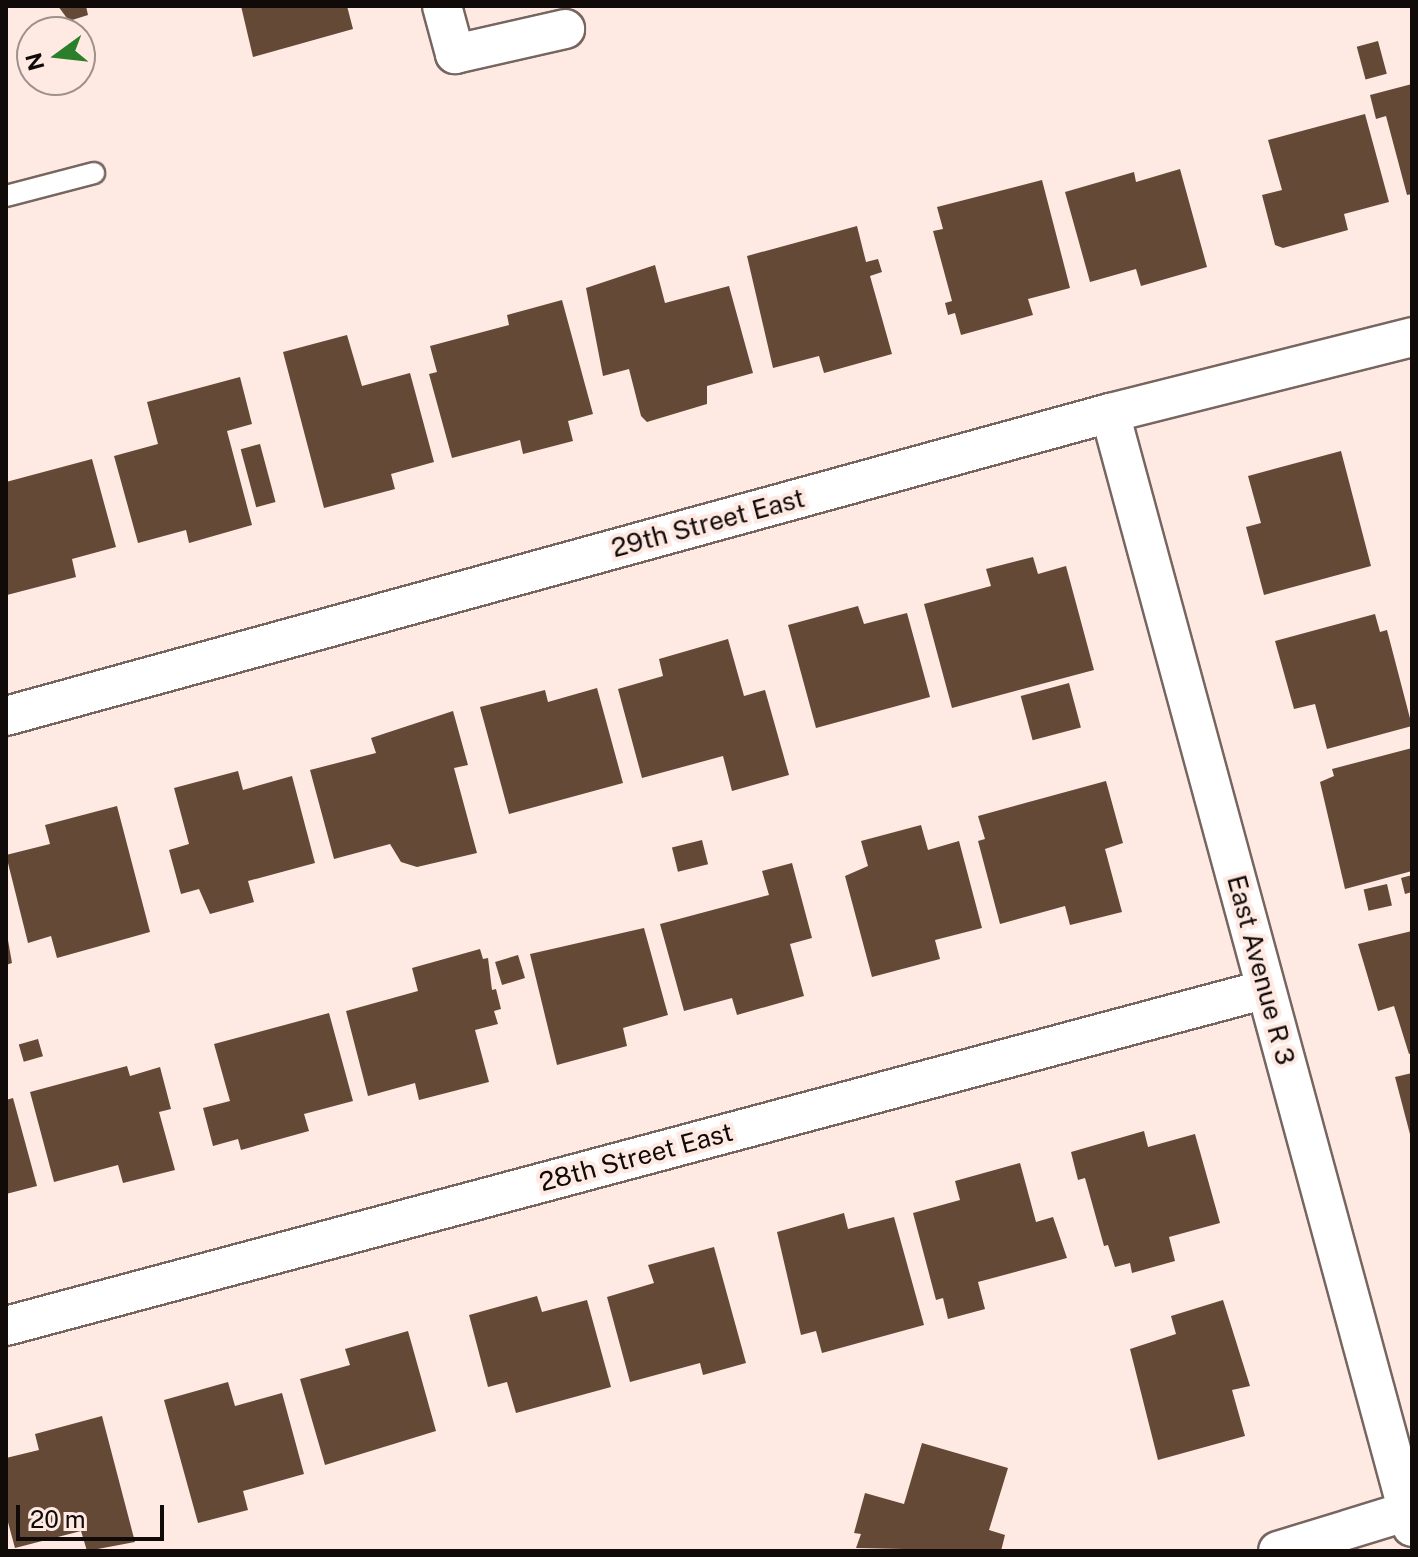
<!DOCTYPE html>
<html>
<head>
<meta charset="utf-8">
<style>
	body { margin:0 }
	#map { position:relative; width:1418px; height:1557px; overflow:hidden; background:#fee9e3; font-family:"Public Sans",sans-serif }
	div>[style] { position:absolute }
	.building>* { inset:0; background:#644a36; transform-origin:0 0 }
	.roads { filter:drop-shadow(2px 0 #776660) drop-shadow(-2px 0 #776660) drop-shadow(0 2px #776660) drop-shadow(0 -2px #776660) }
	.service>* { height:20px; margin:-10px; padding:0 10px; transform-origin:10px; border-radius:10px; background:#fff }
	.minor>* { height:38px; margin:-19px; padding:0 19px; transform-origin:19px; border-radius:19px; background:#fff }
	span { translate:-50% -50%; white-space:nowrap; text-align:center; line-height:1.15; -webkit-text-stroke:8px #fee9e3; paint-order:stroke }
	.street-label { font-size:26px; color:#100a08 }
	.frame { position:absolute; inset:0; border:8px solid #100a08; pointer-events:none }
	.north { position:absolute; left:16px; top:16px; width:80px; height:80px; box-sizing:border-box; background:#fee9e3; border:2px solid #9f908b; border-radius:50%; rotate:255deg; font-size:22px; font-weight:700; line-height:32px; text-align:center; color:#100a08 }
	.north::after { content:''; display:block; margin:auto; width:28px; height:36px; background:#2c7f2a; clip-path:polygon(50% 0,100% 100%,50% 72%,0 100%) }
	.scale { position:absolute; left:16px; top:1505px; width:148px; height:36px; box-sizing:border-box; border:4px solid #100a08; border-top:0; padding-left:10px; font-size:24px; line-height:28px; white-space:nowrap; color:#100a08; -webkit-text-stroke:6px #fee9e3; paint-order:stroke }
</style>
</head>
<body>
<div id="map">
	<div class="building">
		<i style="clip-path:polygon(58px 6px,86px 6px,88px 15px,69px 21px)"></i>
		<i style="clip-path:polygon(241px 6px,347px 6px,353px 29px,253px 57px)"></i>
		<i style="left:1378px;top:41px;width:34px;height:22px;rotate:75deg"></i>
		<i style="clip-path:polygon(1412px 84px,1412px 194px,1407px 195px,1386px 116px,1376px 119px,1370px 95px)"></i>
		<i style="clip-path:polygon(1365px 114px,1389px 202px,1344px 214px,1348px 230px,1283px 248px,1275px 245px,1262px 195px,1282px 190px,1268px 140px)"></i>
		<i style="clip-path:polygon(1180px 169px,1207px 267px,1141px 286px,1136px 269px,1090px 282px,1065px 192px,1134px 172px,1136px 182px)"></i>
		<i style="clip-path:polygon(1042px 180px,1070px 288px,1028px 299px,1033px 315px,961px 335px,955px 313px,948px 315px,945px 303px,952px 301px,933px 231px,943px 229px,937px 207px)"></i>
		<i style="clip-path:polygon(857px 226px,866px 262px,878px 259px,882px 272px,870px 276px,892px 354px,824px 373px,819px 356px,773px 368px,747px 256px)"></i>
		<i style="clip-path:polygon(655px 265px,665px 303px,729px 286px,753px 373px,707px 386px,707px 404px,647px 422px,641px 416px,629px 369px,603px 376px,586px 288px)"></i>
		<i style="clip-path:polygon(562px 300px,593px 414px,568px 421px,573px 441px,523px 454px,520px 440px,452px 458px,429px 374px,437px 372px,430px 346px,509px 325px,507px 315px)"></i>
		<i style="clip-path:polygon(347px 335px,362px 386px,410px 373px,434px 462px,391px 474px,395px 489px,324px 508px,283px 352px)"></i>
		<i style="clip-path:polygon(240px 377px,252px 424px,227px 431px,252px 525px,189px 543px,186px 530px,138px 543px,114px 456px,158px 444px,147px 402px)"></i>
		<i style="left:260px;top:444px;width:60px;height:20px;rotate:75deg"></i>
		<i style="clip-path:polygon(1341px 451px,1371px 566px,1264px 595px,1246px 527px,1261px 523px,1248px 476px)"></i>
		<i style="clip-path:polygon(92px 459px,116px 547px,72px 559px,76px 577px,7px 595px,6px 482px)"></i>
		<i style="clip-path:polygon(1033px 557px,1038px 574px,1066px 566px,1094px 670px,952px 708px,924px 604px,991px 586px,986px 569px)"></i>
		<i style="clip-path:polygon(858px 606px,864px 624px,907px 613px,930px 697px,816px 728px,788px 625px)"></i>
		<i style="clip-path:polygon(1375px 614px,1380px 632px,1387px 630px,1412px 726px,1327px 749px,1315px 704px,1294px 709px,1275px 641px)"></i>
		<i style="clip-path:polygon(728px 639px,744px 696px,765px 690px,789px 775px,732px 791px,723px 756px,642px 778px,618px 689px,663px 676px,659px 659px)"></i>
		<i style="left:1069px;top:683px;width:46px;height:50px;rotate:75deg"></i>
		<i style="clip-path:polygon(597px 688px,623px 783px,509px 814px,480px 707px,545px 690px,548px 702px)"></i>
		<i style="clip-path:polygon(453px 711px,468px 765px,454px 768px,477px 853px,417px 867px,401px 862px,390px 844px,334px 859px,310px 770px,376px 753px,371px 738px)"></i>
		<i style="clip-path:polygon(1412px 748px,1412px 871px,1345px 889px,1320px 782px,1334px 776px,1332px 769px)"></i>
		<i style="clip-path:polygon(238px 771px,243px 790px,292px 776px,315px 863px,248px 881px,254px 902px,210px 914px,199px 889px,181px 894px,169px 850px,189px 844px,174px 788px)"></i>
		<i style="clip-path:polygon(1106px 781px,1123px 843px,1105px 849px,1122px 912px,1070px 925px,1065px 906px,1000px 924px,978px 841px,985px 839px,978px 816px)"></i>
		<i style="clip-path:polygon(117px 806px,150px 932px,57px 958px,51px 936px,28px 943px,6px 855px,50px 844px,45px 825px)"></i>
		<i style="clip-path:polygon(921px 825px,928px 850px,959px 841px,982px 928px,935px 940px,940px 959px,872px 977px,845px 876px,868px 866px,861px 841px)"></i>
		<i style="left:702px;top:840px;width:25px;height:31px;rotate:76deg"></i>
		<i style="clip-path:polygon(792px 863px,812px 938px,790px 944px,804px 996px,737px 1015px,732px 998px,684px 1011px,660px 924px,769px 895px,762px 871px)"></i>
		<i style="clip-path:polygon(1412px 875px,1412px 892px,1405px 894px,1401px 878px)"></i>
		<i style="left:1387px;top:884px;width:22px;height:24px;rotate:77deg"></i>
		<i style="clip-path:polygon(644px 928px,668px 1015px,623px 1028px,627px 1046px,557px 1065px,530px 954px)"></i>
		<i style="clip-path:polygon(6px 929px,12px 963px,6px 965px)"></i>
		<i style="clip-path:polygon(1412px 931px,1412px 1053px,1409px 1054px,1394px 1006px,1378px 1011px,1358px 944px)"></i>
		<i style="clip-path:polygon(480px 949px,483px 959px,488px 958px,492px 990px,496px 989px,501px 1009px,494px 1011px,498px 1024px,475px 1030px,489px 1082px,419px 1100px,415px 1083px,368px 1096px,346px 1011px,418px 991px,412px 968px)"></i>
		<i style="left:518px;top:955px;width:24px;height:24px;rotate:73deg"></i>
		<i style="clip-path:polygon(329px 1013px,353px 1101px,304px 1114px,309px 1131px,241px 1150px,238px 1139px,213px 1146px,203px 1108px,230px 1101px,214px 1044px)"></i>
		<i style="left:38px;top:1039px;width:18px;height:20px;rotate:74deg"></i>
		<i style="clip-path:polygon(127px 1066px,130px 1076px,160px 1067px,171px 1109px,159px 1112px,175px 1170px,123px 1183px,118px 1165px,54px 1182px,30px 1092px)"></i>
		<i style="clip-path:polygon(1412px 1073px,1412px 1138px,1411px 1138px,1395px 1077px)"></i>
		<i style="clip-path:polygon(13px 1098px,37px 1186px,6px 1194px,6px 1100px)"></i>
		<i style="clip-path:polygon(1144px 1131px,1148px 1147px,1195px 1134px,1220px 1223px,1169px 1237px,1175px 1261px,1132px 1273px,1130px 1263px,1115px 1267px,1108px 1245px,1104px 1246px,1085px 1178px,1078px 1180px,1071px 1152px)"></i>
		<i style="clip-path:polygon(1020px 1163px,1036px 1222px,1053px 1217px,1067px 1258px,978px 1282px,985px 1309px,948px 1319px,943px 1298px,936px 1300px,913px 1213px,960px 1200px,955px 1181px)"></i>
		<i style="clip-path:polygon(844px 1213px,848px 1229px,894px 1217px,924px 1325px,822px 1353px,816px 1331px,801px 1335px,777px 1232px)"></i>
		<i style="clip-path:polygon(714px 1247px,746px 1363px,703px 1375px,700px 1363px,630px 1382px,607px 1297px,654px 1283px,648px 1265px)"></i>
		<i style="clip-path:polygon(537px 1296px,542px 1312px,587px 1300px,611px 1387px,516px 1413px,507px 1382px,488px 1387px,469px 1315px)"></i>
		<i style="clip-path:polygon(1223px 1300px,1250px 1386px,1232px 1390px,1245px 1436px,1158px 1460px,1130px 1349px,1176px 1334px,1171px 1316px)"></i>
		<i style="clip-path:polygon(408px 1331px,436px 1431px,325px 1465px,300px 1379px,350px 1365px,345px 1349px)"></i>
		<i style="clip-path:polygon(228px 1382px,235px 1406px,282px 1393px,304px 1474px,243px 1491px,248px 1510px,198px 1523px,164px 1400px)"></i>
		<i style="clip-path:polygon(102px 1416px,135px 1542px,87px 1551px,81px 1531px,15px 1548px,6px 1515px,6px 1458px,39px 1450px,35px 1434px)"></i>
		<i style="clip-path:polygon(922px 1443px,1008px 1468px,989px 1530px,1005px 1535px,1001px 1551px,856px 1548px,861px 1534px,854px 1533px,865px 1493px,904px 1504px)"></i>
	</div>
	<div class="roads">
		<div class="service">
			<i style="left:6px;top:196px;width:91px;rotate:-14.6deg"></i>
		</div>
		<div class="minor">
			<i style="left:442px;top:6px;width:50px;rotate:74.8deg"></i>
			<i style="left:455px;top:54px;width:113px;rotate:-12.8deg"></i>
			<i style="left:1110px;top:413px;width:1154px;rotate:74.83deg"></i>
			<i style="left:6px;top:716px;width:1145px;rotate:-15.35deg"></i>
			<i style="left:1110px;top:413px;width:311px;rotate:-14.1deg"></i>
			<i style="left:6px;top:1326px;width:1304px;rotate:-14.97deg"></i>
			<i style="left:1278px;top:1551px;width:136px;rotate:-17.1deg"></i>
		</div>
	</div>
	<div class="street-label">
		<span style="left:708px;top:523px;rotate:-15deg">29th Street East</span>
		<span style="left:1261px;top:970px;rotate:75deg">East Avenue R 3</span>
		<span style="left:636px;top:1157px;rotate:-15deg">28th Street East</span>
	</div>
	<div class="frame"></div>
	<div class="north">N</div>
	<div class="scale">20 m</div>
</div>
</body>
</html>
